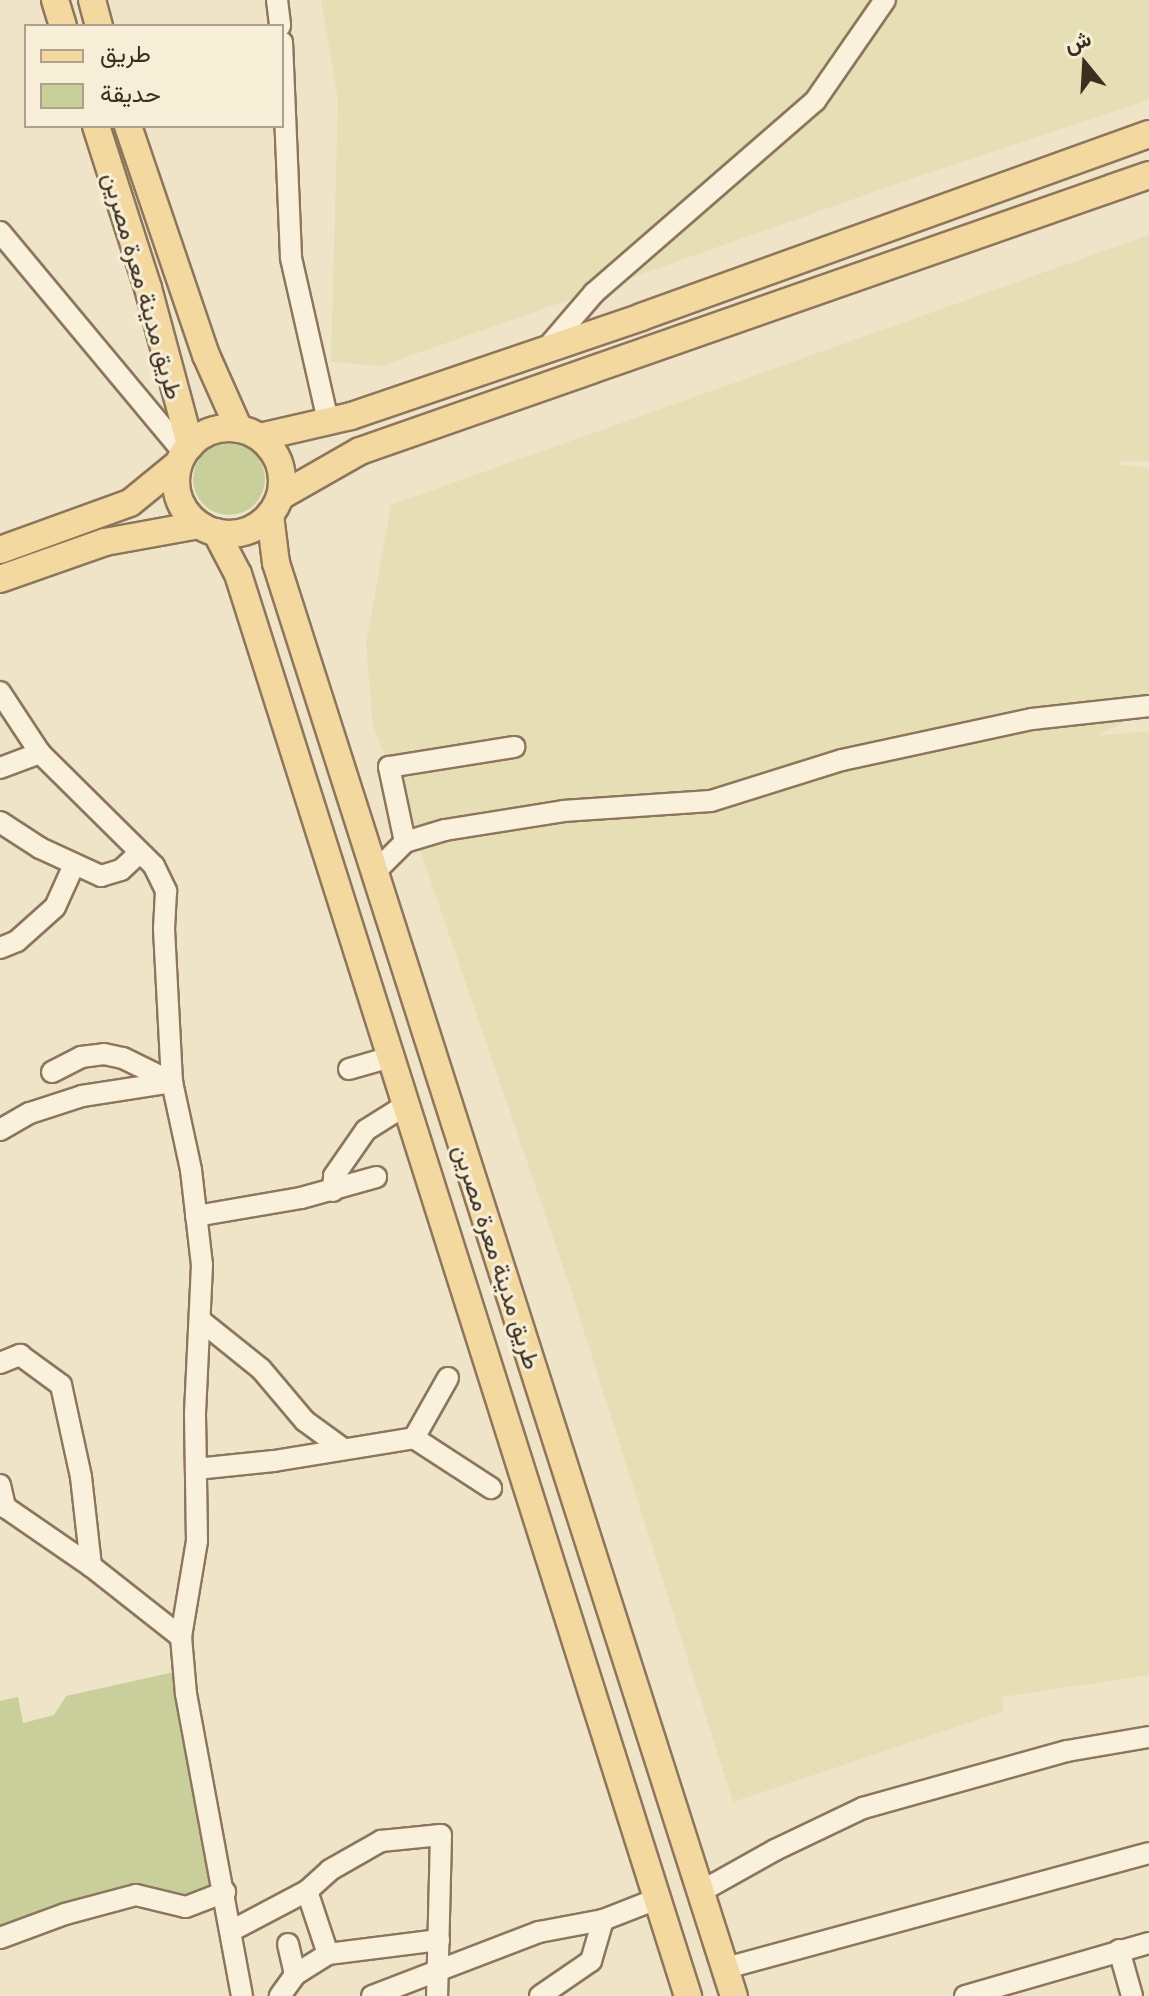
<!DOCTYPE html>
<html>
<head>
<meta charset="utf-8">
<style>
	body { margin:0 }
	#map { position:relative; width:1149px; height:1996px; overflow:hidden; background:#f0e4c8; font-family:"Source Serif 4",Vazirmatn,serif }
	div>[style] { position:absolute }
	.farmland>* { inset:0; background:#e6deb5 }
	.green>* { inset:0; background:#c9cf9b }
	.round { border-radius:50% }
	.roads { filter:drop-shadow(2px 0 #8d765c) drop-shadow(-2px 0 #8d765c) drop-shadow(0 2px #8d765c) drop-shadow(0 -2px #8d765c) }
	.minor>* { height:20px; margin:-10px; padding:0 10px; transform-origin:10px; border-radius:10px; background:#faf1dc }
	.major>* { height:26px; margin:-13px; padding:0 13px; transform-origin:13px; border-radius:13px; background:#f3d9a0 }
	.major>.ring { margin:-13px; padding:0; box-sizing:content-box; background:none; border:26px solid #f3d9a0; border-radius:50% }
	span { translate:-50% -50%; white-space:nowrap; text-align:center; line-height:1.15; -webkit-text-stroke:6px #f7eed8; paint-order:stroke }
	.street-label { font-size:24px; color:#3d2e20 }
	.legend { position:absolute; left:24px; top:24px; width:260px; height:104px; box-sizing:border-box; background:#f7eed8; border:2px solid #ada18e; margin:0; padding:10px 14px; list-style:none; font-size:24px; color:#3d2e20 }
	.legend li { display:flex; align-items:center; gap:16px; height:40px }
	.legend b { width:40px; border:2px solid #ada18e }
	.north { position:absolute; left:1045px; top:24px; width:80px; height:80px; -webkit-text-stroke:6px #f7eed8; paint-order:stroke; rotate:342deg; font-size:22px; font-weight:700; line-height:32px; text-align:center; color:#3d2e20 }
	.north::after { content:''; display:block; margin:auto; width:28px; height:36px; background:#3d2e20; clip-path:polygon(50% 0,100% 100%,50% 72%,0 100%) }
</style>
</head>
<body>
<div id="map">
	<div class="farmland">
		<i style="clip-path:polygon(321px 0,1149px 0,1149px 100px,919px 176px,381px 366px,331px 362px,338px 99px)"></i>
		<i style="clip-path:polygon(1149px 235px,1149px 461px,1119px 461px,1120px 465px,1149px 468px,1149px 709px,1096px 736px,1149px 731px,1149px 1675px,1001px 1697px,1004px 1711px,733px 1802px,570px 1287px,406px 809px,373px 725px,366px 644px,391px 505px)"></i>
	</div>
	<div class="green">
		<i class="round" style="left:193px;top:443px;width:72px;height:72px"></i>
		<i style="clip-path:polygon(179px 1671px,215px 1883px,187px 1899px,139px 1888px,0 1932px,0 1701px,18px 1697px,23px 1723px,54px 1715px,66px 1696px)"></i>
	</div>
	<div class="roads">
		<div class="minor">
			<i style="left:277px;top:0;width:26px;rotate:83deg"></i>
			<i style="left:282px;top:42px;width:216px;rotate:87.6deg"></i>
			<i style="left:291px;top:258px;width:167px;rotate:77.2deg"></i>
			<i style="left:0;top:232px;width:289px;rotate:50.2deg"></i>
			<i style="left:546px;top:349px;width:74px;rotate:-49.4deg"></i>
			<i style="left:594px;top:293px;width:293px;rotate:-41deg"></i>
			<i style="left:815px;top:101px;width:123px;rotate:-55.3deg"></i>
			<i style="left:0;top:692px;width:73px;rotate:56.7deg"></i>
			<i style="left:40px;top:753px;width:161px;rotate:44.7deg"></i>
			<i style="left:154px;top:866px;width:28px;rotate:64deg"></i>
			<i style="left:166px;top:891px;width:38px;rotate:93deg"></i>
			<i style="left:164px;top:929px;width:153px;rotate:87deg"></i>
			<i style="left:172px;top:1082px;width:90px;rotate:77.8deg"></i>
			<i style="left:191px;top:1170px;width:96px;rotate:83.4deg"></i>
			<i style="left:202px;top:1265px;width:149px;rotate:92.7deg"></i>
			<i style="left:195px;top:1414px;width:127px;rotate:89.1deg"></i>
			<i style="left:197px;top:1541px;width:97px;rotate:99.5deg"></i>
			<i style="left:181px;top:1637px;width:57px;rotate:85deg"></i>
			<i style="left:186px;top:1694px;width:307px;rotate:79.5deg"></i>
			<i style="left:0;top:768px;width:43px;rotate:-20.6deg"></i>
			<i style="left:0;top:822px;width:48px;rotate:33deg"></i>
			<i style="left:40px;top:848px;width:67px;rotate:24.7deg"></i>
			<i style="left:101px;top:876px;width:21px;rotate:-17deg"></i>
			<i style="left:121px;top:870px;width:25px;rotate:-43deg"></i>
			<i style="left:405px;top:842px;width:77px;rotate:-102deg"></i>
			<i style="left:389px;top:767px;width:127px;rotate:-9.1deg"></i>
			<i style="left:374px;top:873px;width:44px;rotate:-45deg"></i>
			<i style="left:405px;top:842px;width:42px;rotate:-16.7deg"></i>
			<i style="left:445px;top:830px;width:120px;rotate:-9.1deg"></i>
			<i style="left:563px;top:811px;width:148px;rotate:-3.9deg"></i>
			<i style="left:711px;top:801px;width:137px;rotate:-17.4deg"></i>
			<i style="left:842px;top:760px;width:194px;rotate:-12.2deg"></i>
			<i style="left:1032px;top:719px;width:118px;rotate:-6.3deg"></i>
			<i style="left:0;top:948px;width:18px;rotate:-22deg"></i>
			<i style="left:17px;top:941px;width:51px;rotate:-41.8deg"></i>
			<i style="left:55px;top:907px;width:46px;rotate:-65.7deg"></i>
			<i style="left:349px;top:1069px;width:44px;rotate:-15.9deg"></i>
			<i style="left:52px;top:1072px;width:33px;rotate:-27deg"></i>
			<i style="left:81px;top:1057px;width:23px;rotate:-7deg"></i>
			<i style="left:104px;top:1054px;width:19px;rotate:12deg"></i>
			<i style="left:123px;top:1058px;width:55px;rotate:26.1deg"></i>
			<i style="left:0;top:1130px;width:34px;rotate:-30deg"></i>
			<i style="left:30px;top:1113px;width:55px;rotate:-18.1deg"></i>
			<i style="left:82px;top:1096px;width:91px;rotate:-8.8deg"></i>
			<i style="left:333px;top:1191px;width:15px;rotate:-86deg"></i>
			<i style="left:334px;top:1176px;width:56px;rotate:-55.2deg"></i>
			<i style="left:366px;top:1130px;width:47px;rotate:-32deg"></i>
			<i style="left:196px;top:1216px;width:107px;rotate:-9.7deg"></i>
			<i style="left:301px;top:1198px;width:78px;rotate:-15.6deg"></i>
			<i style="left:200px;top:1320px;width:78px;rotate:38.8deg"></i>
			<i style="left:261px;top:1369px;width:68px;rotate:49.8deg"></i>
			<i style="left:305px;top:1421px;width:46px;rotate:36.1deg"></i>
			<i style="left:0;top:1363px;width:22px;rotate:-22deg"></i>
			<i style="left:20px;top:1355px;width:51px;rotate:36.2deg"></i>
			<i style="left:61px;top:1385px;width:94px;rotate:77.7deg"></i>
			<i style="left:81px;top:1477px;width:90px;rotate:83.6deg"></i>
			<i style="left:414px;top:1438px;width:69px;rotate:-60.5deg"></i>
			<i style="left:196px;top:1469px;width:78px;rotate:-5.9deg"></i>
			<i style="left:274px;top:1461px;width:142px;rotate:-9.3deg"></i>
			<i style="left:414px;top:1438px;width:92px;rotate:33deg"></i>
			<i style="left:0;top:1485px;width:23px;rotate:77deg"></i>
			<i style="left:5px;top:1507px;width:104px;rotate:34.5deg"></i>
			<i style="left:91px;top:1566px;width:115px;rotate:38.3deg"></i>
			<i style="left:307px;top:1891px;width:31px;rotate:-42deg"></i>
			<i style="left:330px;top:1870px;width:59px;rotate:-29.6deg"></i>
			<i style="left:381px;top:1841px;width:60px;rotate:-5.7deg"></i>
			<i style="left:441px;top:1835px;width:161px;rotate:91.4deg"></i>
			<i style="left:700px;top:1892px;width:86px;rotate:-29.2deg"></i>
			<i style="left:775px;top:1850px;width:98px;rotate:-25.5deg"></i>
			<i style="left:863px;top:1808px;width:212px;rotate:-15.6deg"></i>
			<i style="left:1067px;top:1751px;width:83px;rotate:-9.7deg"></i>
			<i style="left:231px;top:1931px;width:86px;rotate:-27.8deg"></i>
			<i style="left:307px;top:1891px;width:66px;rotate:71.6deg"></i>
			<i style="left:328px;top:1954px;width:39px;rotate:148deg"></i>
			<i style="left:295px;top:1975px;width:26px;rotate:126deg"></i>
			<i style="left:0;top:1938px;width:69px;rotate:-20.3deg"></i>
			<i style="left:65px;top:1914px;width:73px;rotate:-15deg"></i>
			<i style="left:136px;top:1895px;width:51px;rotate:13.5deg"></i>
			<i style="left:186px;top:1907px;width:42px;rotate:-21deg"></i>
			<i style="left:288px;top:1944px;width:32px;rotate:77deg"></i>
			<i style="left:1119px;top:1950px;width:48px;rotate:74.2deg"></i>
			<i style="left:328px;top:1954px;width:112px;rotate:-7.2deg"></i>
			<i style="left:726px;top:1968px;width:438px;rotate:-15.2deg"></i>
			<i style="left:372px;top:1996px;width:179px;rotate:-21deg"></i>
			<i style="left:539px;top:1932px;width:65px;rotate:-10.6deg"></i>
			<i style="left:603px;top:1920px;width:58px;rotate:-21.3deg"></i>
			<i style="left:540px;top:1996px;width:62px;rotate:-34.5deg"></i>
			<i style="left:591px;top:1961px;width:43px;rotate:-73.7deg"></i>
			<i style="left:965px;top:1996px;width:191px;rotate:-16.1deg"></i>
		</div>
		<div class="major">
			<i style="left:55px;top:0;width:27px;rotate:73deg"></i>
			<i style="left:92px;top:0;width:27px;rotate:75deg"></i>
			<i style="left:96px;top:126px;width:170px;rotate:72.2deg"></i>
			<i style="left:148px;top:288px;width:163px;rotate:75deg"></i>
			<i style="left:128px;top:126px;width:242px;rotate:71.2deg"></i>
			<i style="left:206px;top:355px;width:81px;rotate:66deg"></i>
			<i class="ring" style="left:176px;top:428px;width:80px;height:80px"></i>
			<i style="left:260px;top:437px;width:93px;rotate:-13deg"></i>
			<i style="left:351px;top:416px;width:306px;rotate:-18.8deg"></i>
			<i style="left:641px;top:317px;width:540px;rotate:-19.81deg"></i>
			<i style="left:281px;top:496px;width:91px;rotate:-29.7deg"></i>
			<i style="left:360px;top:451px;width:836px;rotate:-19.28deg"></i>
			<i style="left:270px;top:515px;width:48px;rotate:82.9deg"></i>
			<i style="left:276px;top:563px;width:1504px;rotate:72.28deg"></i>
			<i style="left:216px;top:532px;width:47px;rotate:62.4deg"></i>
			<i style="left:238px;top:574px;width:1492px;rotate:72.44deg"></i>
			<i style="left:0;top:550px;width:138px;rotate:-19.9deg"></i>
			<i style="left:130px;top:503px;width:63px;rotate:-39.2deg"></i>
			<i style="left:0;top:579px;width:111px;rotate:-19.4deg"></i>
			<i style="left:105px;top:542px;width:96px;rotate:-10.3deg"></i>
		</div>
	</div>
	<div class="street-label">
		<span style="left:143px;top:286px;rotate:74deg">طريق مدينة معرة مصرين</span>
		<span style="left:497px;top:1257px;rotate:72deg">طريق مدينة معرة مصرين</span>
	</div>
	<ul class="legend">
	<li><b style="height:10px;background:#f3d9a0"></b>طريق</li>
	<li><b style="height:22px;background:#c9cf9b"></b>حديقة</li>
	</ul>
	<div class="north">ش</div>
</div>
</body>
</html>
